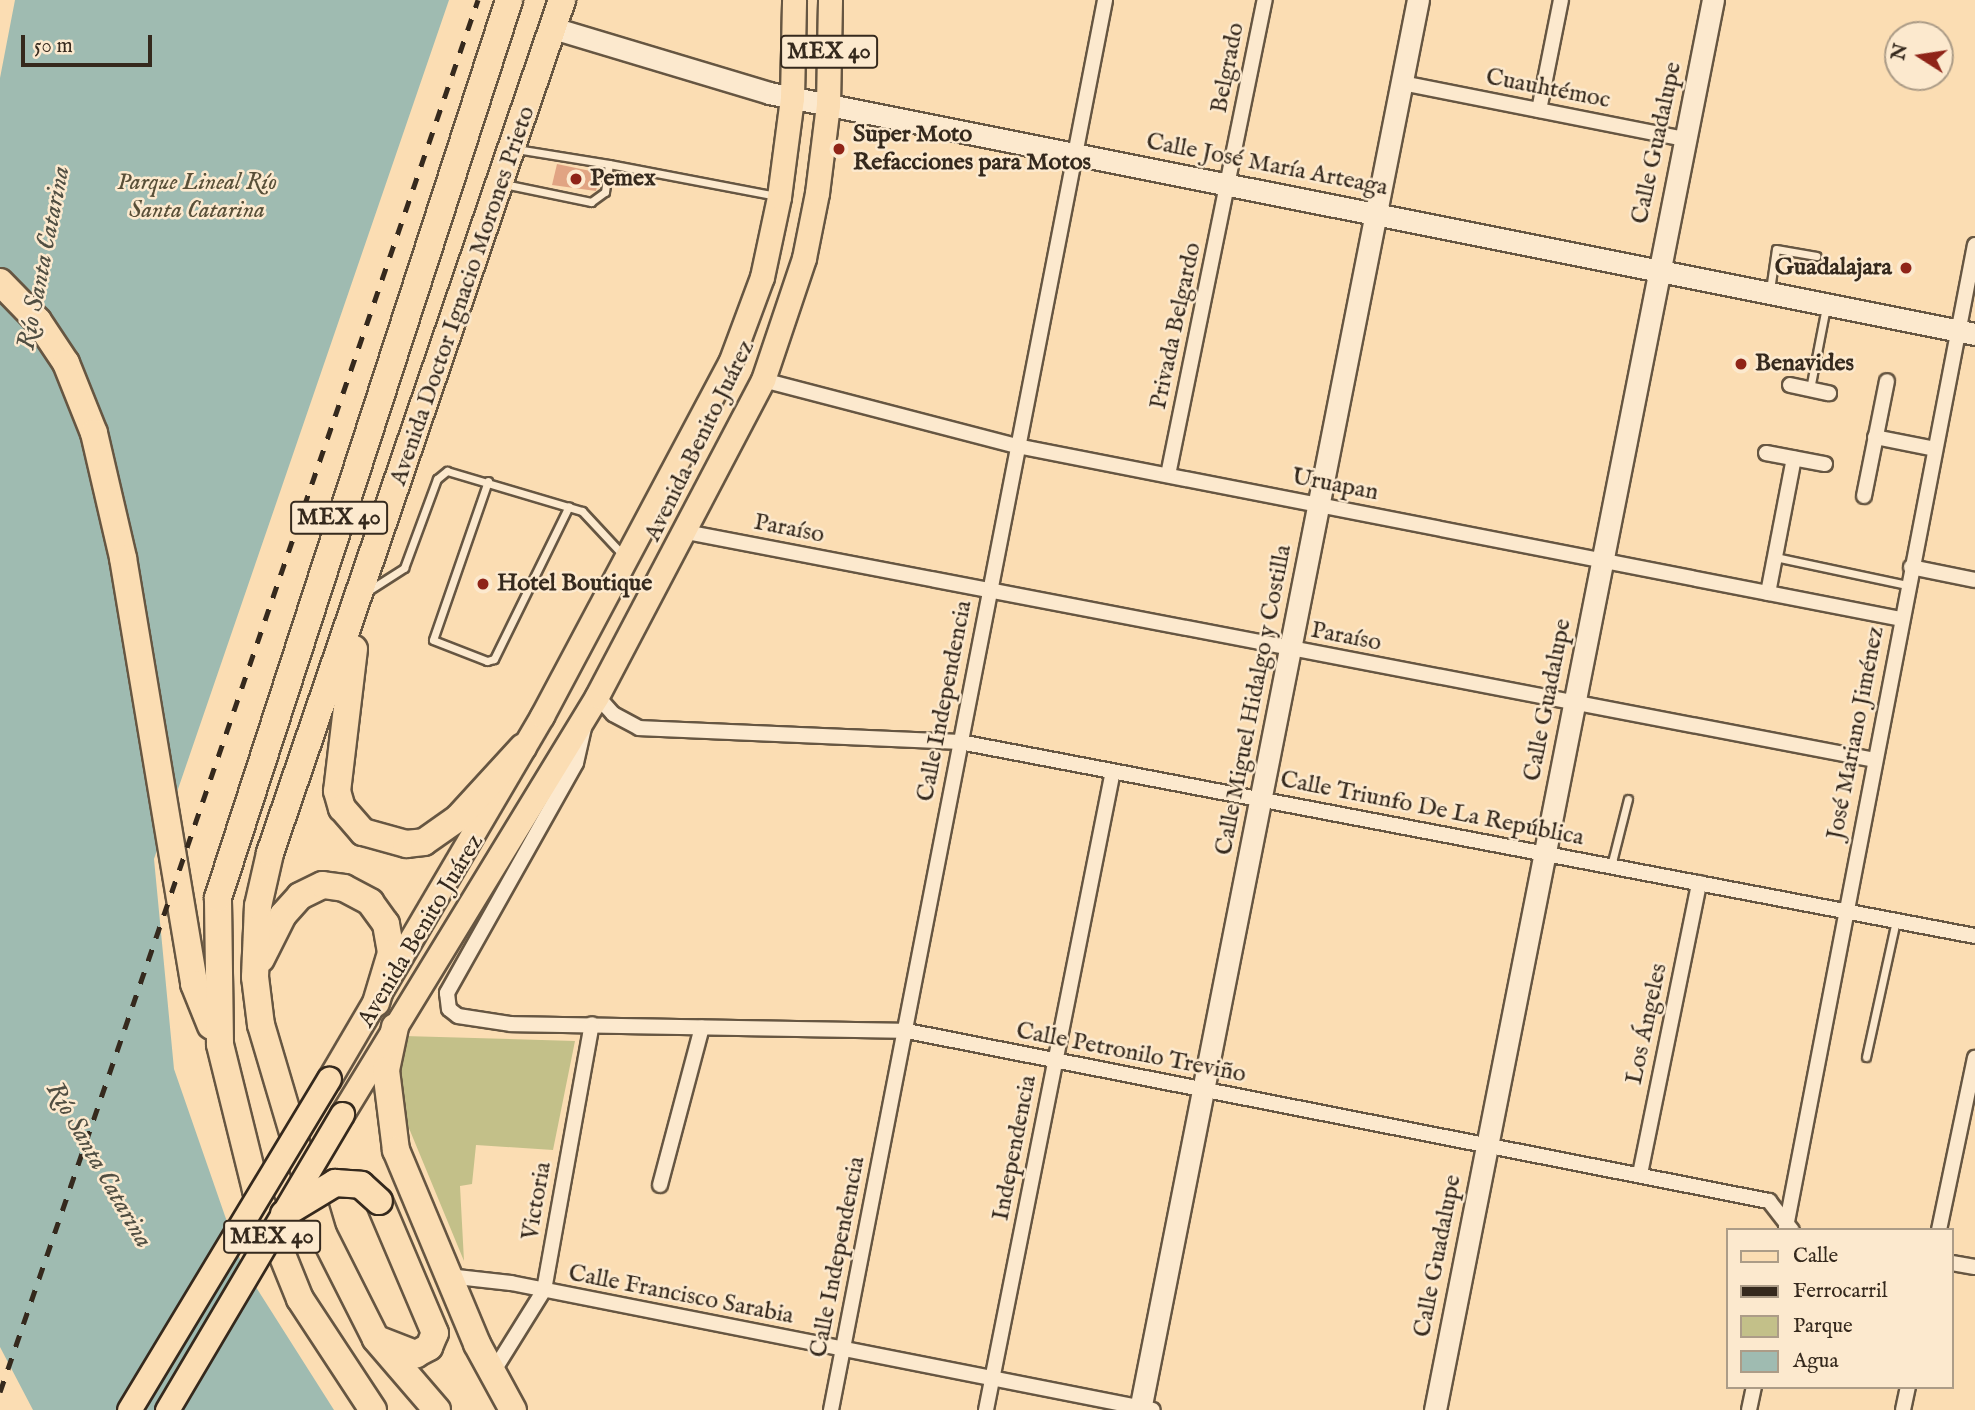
<!DOCTYPE html>
<html>
<head>
<meta charset="utf-8">
<style>
	body { margin:0 }
	#map { position:relative; width:1975px; height:1410px; overflow:hidden; background:#fbddb3; font-family:"IM FELL English",serif }
	div>[style] { position:absolute }
	.green>* { inset:0; background:#c3c089 }
	.water>* { inset:0; background:#9fbbb1 }
	.building>* { inset:0; background:#e1a483 }
	.roads { filter:drop-shadow(2px 0 #665642) drop-shadow(-2px 0 #665642) drop-shadow(0 2px #665642) drop-shadow(0 -2px #665642) }
	.lane>* { height:7px; margin:-3.5px; padding:0 3.5px; transform-origin:3.5px; border-radius:3.5px; background:#fce9ce }
	.street>* { height:14px; margin:-7px; padding:0 7px; transform-origin:7px; border-radius:7px; background:#fce9ce }
	.secondary>* { height:21px; margin:-10.5px; padding:0 10.5px; transform-origin:10.5px; border-radius:10.5px; background:#fce9ce }
	.primary>* { height:23px; margin:-11.5px; padding:0 11.5px; transform-origin:11.5px; border-radius:11.5px; background:#fbddb3 }
	.highway>* { height:26px; margin:-13px; padding:0 13px; transform-origin:13px; border-radius:13px; background:#fbddb3 }
	.rail>* { height:5px; margin-top:-2.5px; transform-origin:0; background:repeating-linear-gradient(90deg,#35291d 0 12px,transparent 0 24px) }
	.bridges { filter:drop-shadow(2px 0 #35291d) drop-shadow(-2px 0 #35291d) drop-shadow(0 2px #35291d) drop-shadow(0 -2px #35291d) }
	.primary-bridge>* { height:23px; margin:-11.5px; padding:0 11.5px; transform-origin:11.5px; border-radius:11.5px; background:#fbddb3 }
	.highway-bridge>* { height:26px; margin:-13px; padding:0 13px; transform-origin:13px; border-radius:13px; background:#fbddb3 }
	.dots>* { width:19px; height:19px; translate:-50% -50%; box-sizing:border-box; border:4px solid #fce9ce; border-radius:50% }
	span { translate:-50% -50%; white-space:nowrap; text-align:center; line-height:1.15; -webkit-text-stroke:5px #fce9ce; paint-order:stroke }
	.shield-label span { padding:2px 5px; background:#fce9ce; border:2px solid; border-radius:5px; -webkit-text-stroke-width:0 }
	.shield-label { font-size:23px; color:#35291d; font-weight:700 }
	.street-label { font-size:24px; color:#35291d }
	.poi-label { font-size:24px; color:#35291d; font-weight:700 }
	.left { translate:0 -50%; text-align:left }
	.right { translate:-100% -50%; text-align:right }
	.park-label { font-size:24px; color:#584f38; font-style:italic }
	.water-label { font-size:26px; color:#504e42; font-style:italic }
	.legend { position:absolute; left:1726px; top:1228px; width:228px; height:161px; box-sizing:border-box; background:#fce9ce; border:2px solid #ac9c87; margin:0; padding:9px 12px; list-style:none; font-size:21px; color:#35291d }
	.legend li { display:flex; align-items:center; gap:14px; height:35px }
	.legend b { width:35px; border:2px solid #ac9c87 }
	.north { position:absolute; left:1884px; top:21px; width:70px; height:70px; box-sizing:border-box; background:#fce9ce; border:2px solid #ac9c87; border-radius:50%; rotate:282deg; font-size:19px; font-weight:700; line-height:28px; text-align:center; color:#35291d }
	.north::after { content:''; display:block; margin:auto; width:24px; height:32px; background:#8f2418; clip-path:polygon(50% 0,100% 100%,50% 72%,0 100%) }
	.scale { position:absolute; left:21px; top:35px; width:131px; height:32px; box-sizing:border-box; border:4px solid #35291d; border-top:0; padding-left:9px; font-size:21px; line-height:24px; white-space:nowrap; color:#35291d; -webkit-text-stroke:5px #fce9ce; paint-order:stroke }
</style>
</head>
<body>
<div id="map">
	<div class="green">
		<i style="clip-path:polygon(404px 1036px,575px 1041px,553px 1150px,476px 1145px,472px 1184px,460px 1186px,464px 1261px,406px 1121px,398px 1085px,397px 1050px)"></i>
	</div>
	<div class="water">
		<i style="clip-path:polygon(15px 0,449px 0,154px 859px,174px 1069px,242px 1265px,334px 1410px,33px 1410px,0 1347px,0 78px)"></i>
	</div>
	<div class="building">
		<i style="clip-path:polygon(557px 164px,600px 173px,596px 191px,552px 185px)"></i>
	</div>
	<div class="roads">
		<div class="lane">
			<i style="left:609px;top:164px;width:170px;rotate:10.8deg"></i>
			<i style="left:504px;top:184px;width:89px;rotate:11.7deg"></i>
			<i style="left:591px;top:202px;width:17px;rotate:-36deg"></i>
			<i style="left:605px;top:192px;width:28px;rotate:-82deg"></i>
			<i style="left:609px;top:164px;width:94px;rotate:-170.8deg"></i>
			<i style="left:1770px;top:290px;width:41px;rotate:-81.7deg"></i>
			<i style="left:1776px;top:249px;width:41px;rotate:9.9deg"></i>
			<i style="left:1810px;top:389px;width:84px;rotate:-79deg"></i>
			<i style="left:488px;top:481px;width:168px;rotate:109.1deg"></i>
			<i style="left:433px;top:640px;width:58px;rotate:21.3deg"></i>
			<i style="left:487px;top:661px;width:7px;rotate:-16deg"></i>
			<i style="left:494px;top:659px;width:170px;rotate:-63.9deg"></i>
			<i style="left:1775px;top:557px;width:135px;rotate:12deg"></i>
			<i style="left:368px;top:591px;width:43px;rotate:-32.6deg"></i>
			<i style="left:404px;top:568px;width:95px;rotate:-69.7deg"></i>
			<i style="left:437px;top:479px;width:13px;rotate:-39deg"></i>
			<i style="left:447px;top:471px;width:141px;rotate:16.5deg"></i>
			<i style="left:582px;top:511px;width:62px;rotate:47deg"></i>
			<i style="left:1611px;top:866px;width:69px;rotate:-75.8deg"></i>
			<i style="left:1866px;top:1057px;width:139px;rotate:-77.6deg"></i>
		</div>
		<div class="street">
			<i style="left:1402px;top:83px;width:288px;rotate:11.2deg"></i>
			<i style="left:1539px;top:110px;width:112px;rotate:-78.7deg"></i>
			<i style="left:763px;top:380px;width:262px;rotate:14.6deg"></i>
			<i style="left:1017px;top:446px;width:901px;rotate:11.07deg"></i>
			<i style="left:1790px;top:385px;width:40px;rotate:12deg"></i>
			<i style="left:1875px;top:437px;width:61px;rotate:11.3deg"></i>
			<i style="left:1766px;top:453px;width:60px;rotate:10.6deg"></i>
			<i style="left:1168px;top:475px;width:485px;rotate:-78.5deg"></i>
			<i style="left:1864px;top:496px;width:117px;rotate:-78.7deg"></i>
			<i style="left:686px;top:532px;width:1210px;rotate:10.86deg"></i>
			<i style="left:1911px;top:567px;width:65px;rotate:11.5deg"></i>
			<i style="left:1768px;top:593px;width:137px;rotate:-79.1deg"></i>
			<i style="left:597px;top:696px;width:24px;rotate:48deg"></i>
			<i style="left:613px;top:714px;width:30px;rotate:28deg"></i>
			<i style="left:639px;top:728px;width:321px;rotate:2.5deg"></i>
			<i style="left:960px;top:742px;width:1033px;rotate:10.82deg"></i>
			<i style="left:586px;top:719px;width:45px;rotate:102.8deg"></i>
			<i style="left:576px;top:763px;width:264px;rotate:119.3deg"></i>
			<i style="left:447px;top:993px;width:16px;rotate:83deg"></i>
			<i style="left:449px;top:1009px;width:11px;rotate:38deg"></i>
			<i style="left:458px;top:1016px;width:54px;rotate:8.6deg"></i>
			<i style="left:511px;top:1024px;width:396px;rotate:1deg"></i>
			<i style="left:907px;top:1031px;width:879px;rotate:11.16deg"></i>
			<i style="left:1769px;top:1201px;width:37px;rotate:52deg"></i>
			<i style="left:1640px;top:1174px;width:297px;rotate:-78.5deg"></i>
			<i style="left:660px;top:1185px;width:163px;rotate:-75.1deg"></i>
			<i style="left:1786px;top:1227px;width:1000px;rotate:-79.11deg"></i>
			<i style="left:1939px;top:1230px;width:176px;rotate:-78.2deg"></i>
			<i style="left:1952px;top:1263px;width:23px;rotate:10deg"></i>
			<i style="left:448px;top:1276px;width:63px;rotate:6.3deg"></i>
			<i style="left:511px;top:1283px;width:654px;rotate:11.19deg"></i>
			<i style="left:493px;top:1372px;width:97px;rotate:-58.1deg"></i>
			<i style="left:544px;top:1290px;width:270px;rotate:-79.8deg"></i>
			<i style="left:831px;top:1410px;width:1436px;rotate:-79deg"></i>
			<i style="left:986px;top:1410px;width:651px;rotate:-78.76deg"></i>
			<i style="left:1749px;top:1410px;width:24px;rotate:-78deg"></i>
			<i style="left:1903px;top:1410px;width:24px;rotate:-78deg"></i>
		</div>
		<div class="secondary">
			<i style="left:553px;top:28px;width:226px;rotate:16.7deg"></i>
			<i style="left:769px;top:93px;width:1230px;rotate:11.3deg"></i>
			<i style="left:1140px;top:1410px;width:1437px;rotate:-78.85deg"></i>
			<i style="left:1435px;top:1410px;width:1437px;rotate:-78.85deg"></i>
		</div>
		<div class="primary">
			<i style="left:329px;top:1079px;width:421px;rotate:-59.6deg"></i>
			<i style="left:542px;top:716px;width:400px;rotate:-62deg"></i>
			<i style="left:730px;top:363px;width:92px;rotate:-69.6deg"></i>
			<i style="left:762px;top:277px;width:82px;rotate:-78deg"></i>
			<i style="left:779px;top:197px;width:100px;rotate:-82.5deg"></i>
			<i style="left:792px;top:98px;width:98px;rotate:-88.8deg"></i>
			<i style="left:342px;top:1114px;width:490px;rotate:-58.6deg"></i>
			<i style="left:597px;top:696px;width:357px;rotate:-62.3deg"></i>
			<i style="left:763px;top:380px;width:129px;rotate:-71.4deg"></i>
			<i style="left:804px;top:258px;width:66px;rotate:-78.7deg"></i>
			<i style="left:817px;top:193px;width:89px;rotate:-82.9deg"></i>
			<i style="left:828px;top:105px;width:105px;rotate:-88.9deg"></i>
		</div>
		<div class="highway">
			<i style="left:0;top:282px;width:54px;rotate:45.7deg"></i>
			<i style="left:38px;top:321px;width:50px;rotate:56.3deg"></i>
			<i style="left:66px;top:363px;width:75px;rotate:68.2deg"></i>
			<i style="left:94px;top:433px;width:128px;rotate:76.9deg"></i>
			<i style="left:123px;top:558px;width:432px;rotate:80.5deg"></i>
			<i style="left:194px;top:984px;width:45px;rotate:68deg"></i>
			<i style="left:354px;top:649px;width:143px;rotate:96.8deg"></i>
			<i style="left:337px;top:791px;width:18px;rotate:74deg"></i>
			<i style="left:342px;top:808px;width:32px;rotate:49deg"></i>
			<i style="left:363px;top:832px;width:45px;rotate:15.6deg"></i>
			<i style="left:406px;top:844px;width:18px;rotate:-6deg"></i>
			<i style="left:424px;top:842px;width:42px;rotate:-35.2deg"></i>
			<i style="left:458px;top:818px;width:96px;rotate:-47.5deg"></i>
			<i style="left:261px;top:959px;width:49px;rotate:-63.4deg"></i>
			<i style="left:283px;top:915px;width:25px;rotate:-48deg"></i>
			<i style="left:300px;top:896px;width:25px;rotate:-26deg"></i>
			<i style="left:323px;top:885px;width:21px;rotate:8deg"></i>
			<i style="left:344px;top:888px;width:30px;rotate:28deg"></i>
			<i style="left:370px;top:902px;width:27px;rotate:54deg"></i>
			<i style="left:386px;top:924px;width:29px;rotate:80deg"></i>
			<i style="left:391px;top:953px;width:52px;rotate:106.7deg"></i>
			<i style="left:395px;top:1027px;width:44px;rotate:101.8deg"></i>
			<i style="left:386px;top:1070px;width:81px;rotate:82.9deg"></i>
			<i style="left:396px;top:1150px;width:210px;rotate:67.3deg"></i>
			<i style="left:477px;top:1344px;width:75px;rotate:61.4deg"></i>
			<i style="left:379px;top:1340px;width:40px;rotate:21deg"></i>
			<i style="left:416px;top:1354px;width:15px;rotate:-28deg"></i>
			<i style="left:429px;top:1347px;width:15px;rotate:-67deg"></i>
			<i style="left:435px;top:1333px;width:143px;rotate:-113deg"></i>
			<i style="left:373px;top:1410px;width:133px;rotate:-123.3deg"></i>
			<i style="left:300px;top:1299px;width:118px;rotate:-112deg"></i>
			<i style="left:256px;top:1190px;width:150px;rotate:-103.9deg"></i>
			<i style="left:220px;top:1044px;width:146px;rotate:-90.8deg"></i>
			<i style="left:218px;top:898px;width:944px;rotate:-72.04deg"></i>
			<i style="left:437px;top:1410px;width:94px;rotate:-130.7deg"></i>
			<i style="left:376px;top:1339px;width:118px;rotate:-116.8deg"></i>
			<i style="left:323px;top:1234px;width:218px;rotate:-106.5deg"></i>
			<i style="left:261px;top:1025px;width:48px;rotate:-97.1deg"></i>
			<i style="left:255px;top:977px;width:71px;rotate:-87.6deg"></i>
			<i style="left:258px;top:906px;width:54px;rotate:-77.2deg"></i>
			<i style="left:270px;top:853px;width:902px;rotate:-71.1deg"></i>
		</div>
	</div>
	<div class="rail">
		<i style="left:0;top:1392px;width:1472px;rotate:-71.05deg"></i>
	</div>
	<div class="bridges">
		<div class="primary-bridge">
			<i style="left:129px;top:1410px;width:387px;rotate:-58.9deg"></i>
			<i style="left:167px;top:1410px;width:344px;rotate:-59.4deg"></i>
		</div>
		<div class="highway-bridge">
			<i style="left:284px;top:1214px;width:60px;rotate:-31.3deg"></i>
			<i style="left:335px;top:1183px;width:26px;rotate:4deg"></i>
			<i style="left:361px;top:1185px;width:24px;rotate:42deg"></i>
		</div>
	</div>
	<div class="dots">
		<i style="left:839px;top:149px;background:#8f2418"></i>
		<i style="left:576px;top:179px;background:#8f2418"></i>
		<i style="left:1906px;top:268px;background:#8f2418"></i>
		<i style="left:1741px;top:364px;background:#8f2418"></i>
		<i style="left:483px;top:584px;background:#8f2418"></i>
	</div>
	<div class="shield-label">
		<span style="left:829px;top:52px">MEX 40</span>
		<span style="left:339px;top:518px">MEX 40</span>
		<span style="left:272px;top:1237px">MEX 40</span>
	</div>
	<div class="street-label">
		<span style="left:1228px;top:68px;rotate:-79deg">Belgrado</span>
		<span style="left:1548px;top:89px;rotate:11deg">Cuauhtémoc</span>
		<span style="left:1657px;top:143px;rotate:-78deg">Calle Guadalupe</span>
		<span style="left:1267px;top:165px;rotate:11deg">Calle José María Arteaga</span>
		<span style="left:463px;top:296px;rotate:-71deg">Avenida Doctor Ignacio Morones Prieto</span>
		<span style="left:1176px;top:326px;rotate:-78deg">Privada Belgardo</span>
		<span style="left:700px;top:441px;rotate:-64deg">Avenida Benito Juárez</span>
		<span style="left:1335px;top:485px;rotate:11deg">Uruapan</span>
		<span style="left:789px;top:529px;rotate:11deg">Paraíso</span>
		<span style="left:1346px;top:637px;rotate:11deg">Paraíso</span>
		<span style="left:1254px;top:700px;rotate:-79deg">Calle Miguel Hidalgo y Costilla</span>
		<span style="left:1548px;top:700px;rotate:-79deg">Calle Guadalupe</span>
		<span style="left:945px;top:701px;rotate:-79deg">Calle Independencia</span>
		<span style="left:1856px;top:733px;rotate:-79deg">José Mariano Jiménez</span>
		<span style="left:1432px;top:809px;rotate:11deg">Calle Triunfo De La República</span>
		<span style="left:421px;top:931px;rotate:-59deg">Avenida Benito Juárez</span>
		<span style="left:1647px;top:1024px;rotate:-78deg">Los Ángeles</span>
		<span style="left:1131px;top:1053px;rotate:11deg">Calle Petronilo Treviño</span>
		<span style="left:1015px;top:1148px;rotate:-79deg">Independencia</span>
		<span style="left:537px;top:1201px;rotate:-80deg">Victoria</span>
		<span style="left:1438px;top:1256px;rotate:-79deg">Calle Guadalupe</span>
		<span style="left:838px;top:1257px;rotate:-79deg">Calle Independencia</span>
		<span style="left:681px;top:1295px;rotate:11deg">Calle Francisco Sarabia</span>
	</div>
	<div class="poi-label">
		<span class="left" style="left:853px;top:149px">Super Moto<br>Refacciones para Motos</span>
		<span class="left" style="left:590px;top:179px">Pemex</span>
		<span class="right" style="left:1892px;top:268px">Guadalajara</span>
		<span class="left" style="left:1755px;top:364px">Benavides</span>
		<span class="left" style="left:497px;top:584px">Hotel Boutique</span>
	</div>
	<div class="park-label">
		<span style="left:197px;top:197px">Parque Lineal Río<br>Santa Catarina</span>
	</div>
	<div class="water-label">
		<span style="left:44px;top:258px;rotate:-79deg">Río Santa Catarina</span>
		<span style="left:99px;top:1165px;rotate:60deg">Río Santa Catarina</span>
	</div>
	<ul class="legend">
	<li><b style="height:9px;background:#fbddb3"></b>Calle</li>
	<li><b style="height:9px;background:#35291d"></b>Ferrocarril</li>
	<li><b style="height:19px;background:#c3c089"></b>Parque</li>
	<li><b style="height:19px;background:#9fbbb1"></b>Agua</li>
	</ul>
	<div class="north">N</div>
	<div class="scale">50 m</div>
</div>
</body>
</html>
